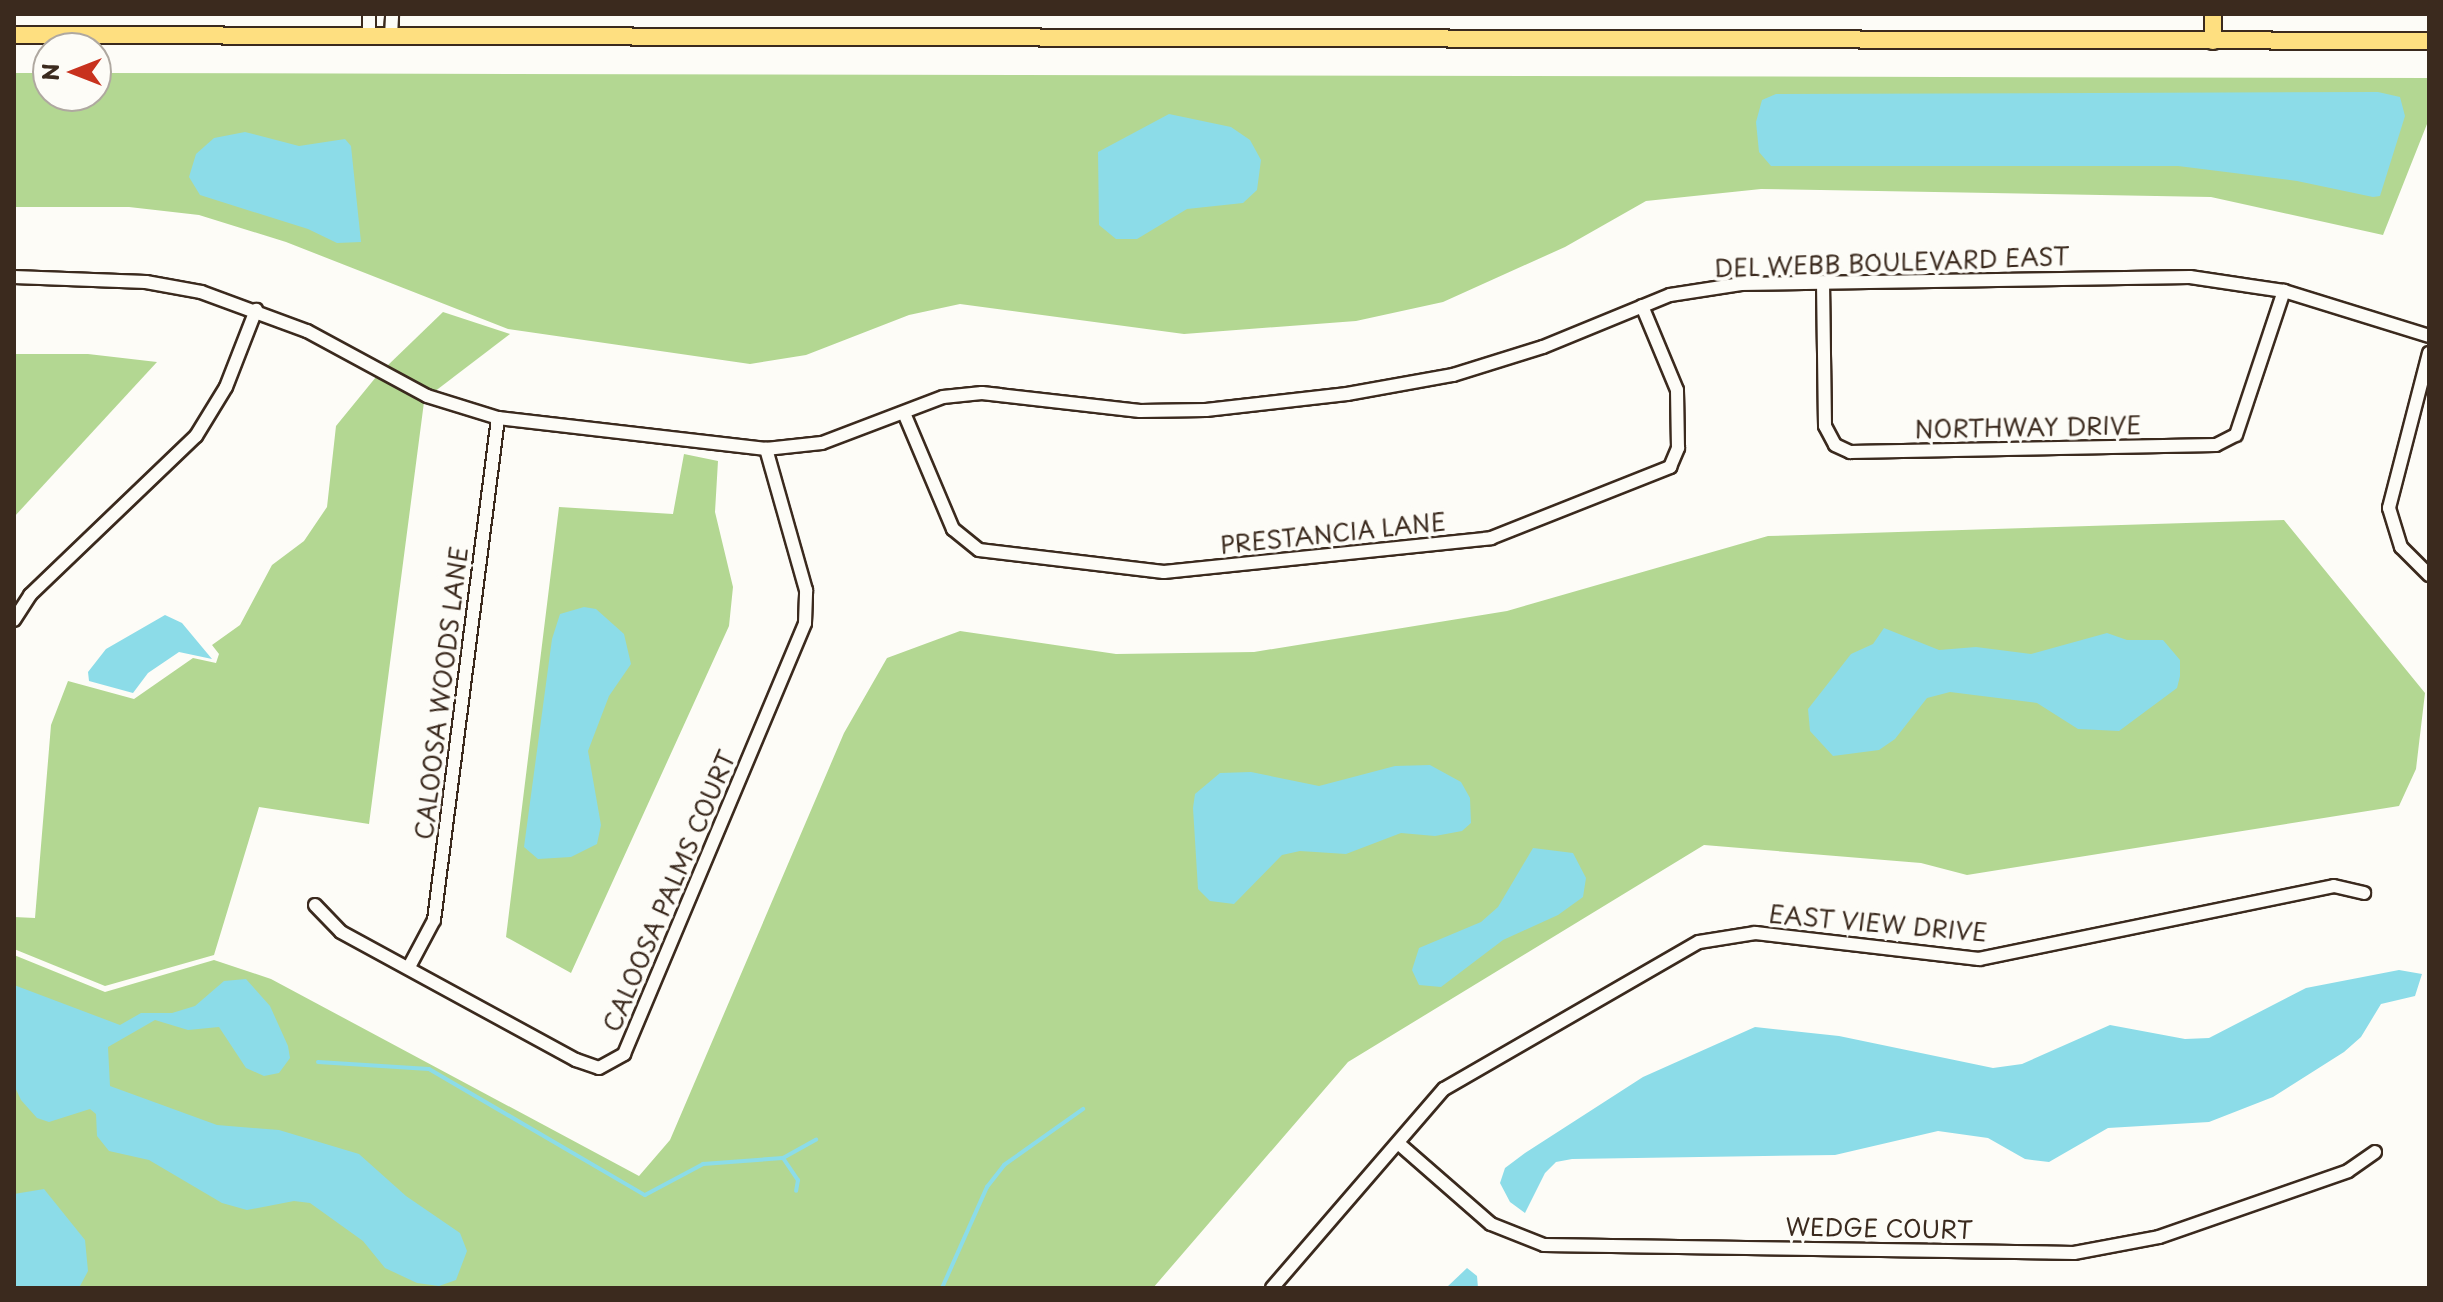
<!DOCTYPE html>
<html>
<head>
<meta charset="utf-8">
<style>
	body { margin:0 }
	#map { position:relative; width:2443px; height:1302px; overflow:hidden; background:#fdfcf7; font-family:"Playpen Sans",sans-serif }
	div>[style] { position:absolute }
	.green>* { inset:0; background:#b3d792 }
	.water>* { inset:0; background:#8cdce8 }
	.stream>* { height:4px; margin:-2px; padding:0 2px; transform-origin:2px; border-radius:2px; background:#8cdce8 }
	.roads { filter:drop-shadow(2px 0 #3b2a1e) drop-shadow(-2px 0 #3b2a1e) drop-shadow(0 2px #3b2a1e) drop-shadow(0 -2px #3b2a1e) }
	.minor>* { height:12px; margin:-6px; padding:0 6px; transform-origin:6px; border-radius:6px; background:#fdfcf7 }
	.major>* { height:16px; margin:-8px; padding:0 8px; transform-origin:8px; border-radius:8px; background:#fedf80 }
	span { translate:-50% -50%; white-space:nowrap; text-align:center; line-height:1.15; -webkit-text-stroke:8px #fdfcf7; paint-order:stroke }
	.street-label { font-size:24px; color:#3b2a1e }
	.frame { position:absolute; inset:0; border:16px solid #3b2a1e; pointer-events:none }
	.north { position:absolute; left:32px; top:32px; width:80px; height:80px; box-sizing:border-box; background:#fdfcf7; border:2px solid #afa8a0; border-radius:50%; rotate:270deg; font-size:22px; font-weight:700; line-height:32px; text-align:center; color:#3b2a1e }
	.north::after { content:''; display:block; margin:auto; width:28px; height:36px; background:#c8321e; clip-path:polygon(50% 0,100% 100%,50% 72%,0 100%) }
</style>
</head>
<body>
<div id="map">
	<div class="green">
		<i style="clip-path:polygon(14px 73px,48px 73px,48px 96px,96px 96px,96px 73px,2429px 78px,2429px 119px,2383px 235px,2211px 197px,1761px 189px,1646px 201px,1565px 247px,1443px 302px,1356px 321px,1184px 334px,960px 304px,909px 315px,806px 355px,750px 364px,508px 329px,286px 242px,199px 215px,129px 207px,14px 207px)"></i>
		<i style="clip-path:polygon(443px 312px,510px 334px,434px 392px,385px 368px)"></i>
		<i style="clip-path:polygon(14px 354px,88px 354px,157px 362px,14px 517px)"></i>
		<i style="clip-path:polygon(376px 377px,424px 402px,369px 824px,259px 807px,214px 955px,105px 986px,14px 949px,14px 917px,35px 918px,51px 725px,68px 681px,134px 699px,193px 658px,216px 663px,219px 654px,212px 645px,240px 625px,272px 565px,304px 541px,327px 507px,336px 426px)"></i>
		<i style="clip-path:polygon(684px 454px,718px 461px,715px 512px,733px 587px,729px 626px,571px 973px,506px 937px,559px 507px,673px 514px)"></i>
		<i style="clip-path:polygon(2284px 520px,2425px 693px,2416px 769px,2399px 806px,1967px 875px,1921px 863px,1704px 845px,1348px 1062px,1153px 1288px,14px 1288px,14px 955px,105px 992px,214px 960px,271px 979px,639px 1176px,670px 1140px,844px 733px,887px 658px,960px 631px,1116px 654px,1254px 652px,1507px 611px,1768px 536px)"></i>
	</div>
	<div class="water">
		<i style="clip-path:polygon(2378px 92px,2400px 97px,2405px 116px,2380px 196px,2373px 197px,2297px 181px,2178px 166px,1771px 166px,1759px 152px,1756px 122px,1762px 100px,1776px 94px)"></i>
		<i style="clip-path:polygon(1169px 114px,1231px 127px,1250px 140px,1261px 160px,1257px 190px,1243px 203px,1187px 209px,1137px 239px,1116px 239px,1099px 225px,1098px 152px)"></i>
		<i style="clip-path:polygon(245px 132px,299px 146px,345px 139px,351px 146px,361px 242px,337px 243px,308px 229px,200px 195px,189px 177px,196px 154px,214px 138px)"></i>
		<i style="clip-path:polygon(584px 607px,596px 609px,624px 634px,631px 664px,609px 696px,588px 751px,601px 825px,597px 844px,571px 857px,538px 859px,524px 847px,552px 639px,560px 614px)"></i>
		<i style="clip-path:polygon(165px 615px,182px 623px,212px 659px,179px 652px,148px 673px,133px 693px,89px 681px,88px 672px,106px 649px)"></i>
		<i style="clip-path:polygon(1884px 628px,1939px 650px,1976px 647px,2031px 654px,2107px 633px,2127px 640px,2163px 640px,2180px 660px,2180px 676px,2177px 688px,2119px 731px,2078px 729px,2037px 703px,1950px 692px,1927px 698px,1895px 739px,1879px 750px,1833px 756px,1810px 731px,1808px 709px,1851px 654px,1873px 644px)"></i>
		<i style="clip-path:polygon(1430px 765px,1461px 782px,1470px 798px,1471px 823px,1462px 831px,1435px 836px,1401px 833px,1346px 854px,1300px 851px,1282px 855px,1234px 904px,1210px 901px,1198px 889px,1193px 808px,1195px 794px,1220px 773px,1251px 772px,1319px 786px,1395px 766px)"></i>
		<i style="clip-path:polygon(1533px 848px,1573px 853px,1586px 878px,1583px 897px,1558px 915px,1503px 940px,1441px 987px,1419px 985px,1412px 970px,1419px 948px,1481px 922px,1498px 907px)"></i>
		<i style="clip-path:polygon(2399px 970px,2422px 974px,2415px 996px,2381px 1004px,2361px 1037px,2344px 1052px,2273px 1097px,2209px 1122px,2108px 1128px,2049px 1162px,2025px 1159px,1988px 1138px,1938px 1131px,1835px 1155px,1572px 1159px,1556px 1162px,1545px 1173px,1525px 1213px,1510px 1202px,1500px 1183px,1505px 1168px,1525px 1153px,1643px 1077px,1755px 1027px,1839px 1036px,1993px 1068px,2022px 1064px,2110px 1025px,2185px 1039px,2209px 1038px,2306px 988px)"></i>
		<i style="clip-path:polygon(246px 979px,270px 1006px,288px 1046px,290px 1058px,279px 1073px,264px 1076px,246px 1068px,219px 1027px,188px 1030px,155px 1020px,108px 1047px,110px 1086px,217px 1125px,279px 1130px,359px 1154px,406px 1196px,460px 1233px,467px 1251px,456px 1280px,439px 1286px,417px 1283px,385px 1268px,363px 1241px,310px 1203px,294px 1201px,247px 1210px,222px 1203px,149px 1160px,109px 1151px,97px 1136px,96px 1114px,90px 1109px,49px 1122px,37px 1118px,21px 1100px,14px 1085px,14px 985px,120px 1025px,141px 1013px,172px 1013px,195px 1006px,224px 981px)"></i>
		<i style="clip-path:polygon(44px 1189px,85px 1240px,88px 1271px,79px 1288px,14px 1288px,14px 1194px)"></i>
		<i style="clip-path:polygon(1467px 1268px,1477px 1276px,1478px 1288px,1446px 1288px)"></i>
	</div>
	<div class="stream">
		<i style="left:318px;top:1062px;width:111px;rotate:3.6deg"></i>
		<i style="left:429px;top:1069px;width:250px;rotate:30.3deg"></i>
		<i style="left:645px;top:1195px;width:66px;rotate:-28.1deg"></i>
		<i style="left:703px;top:1164px;width:80px;rotate:-4.3deg"></i>
		<i style="left:783px;top:1158px;width:38px;rotate:-29deg"></i>
		<i style="left:783px;top:1158px;width:27px;rotate:56deg"></i>
		<i style="left:798px;top:1180px;width:11px;rotate:100deg"></i>
		<i style="left:942px;top:1288px;width:111px;rotate:-66deg"></i>
		<i style="left:987px;top:1187px;width:28px;rotate:-52deg"></i>
		<i style="left:1004px;top:1165px;width:97px;rotate:-35.3deg"></i>
	</div>
	<div class="roads">
		<div class="minor">
			<i style="left:369px;top:14px;width:22px;rotate:90deg"></i>
			<i style="left:391px;top:36px;width:22px;rotate:-87deg"></i>
			<i style="left:14px;top:277px;width:132px;rotate:2.2deg"></i>
			<i style="left:146px;top:282px;width:56px;rotate:10.3deg"></i>
			<i style="left:201px;top:292px;width:113px;rotate:20.2deg"></i>
			<i style="left:307px;top:331px;width:136px;rotate:28.4deg"></i>
			<i style="left:427px;top:396px;width:74px;rotate:17.2deg"></i>
			<i style="left:498px;top:418px;width:270px;rotate:6.6deg"></i>
			<i style="left:766px;top:449px;width:56px;rotate:-6.1deg"></i>
			<i style="left:822px;top:443px;width:129px;rotate:-20.8deg"></i>
			<i style="left:943px;top:397px;width:39px;rotate:-6deg"></i>
			<i style="left:982px;top:393px;width:159px;rotate:6.5deg"></i>
			<i style="left:1140px;top:411px;width:66px;rotate:-0.9deg"></i>
			<i style="left:1206px;top:410px;width:142px;rotate:-6.5deg"></i>
			<i style="left:1347px;top:394px;width:108px;rotate:-10.2deg"></i>
			<i style="left:1453px;top:375px;width:94px;rotate:-17.3deg"></i>
			<i style="left:1543px;top:347px;width:137px;rotate:-22.3deg"></i>
			<i style="left:1670px;top:295px;width:72px;rotate:-8.8deg"></i>
			<i style="left:1741px;top:284px;width:449px;rotate:-0.9deg"></i>
			<i style="left:2190px;top:277px;width:95px;rotate:8.5deg"></i>
			<i style="left:2284px;top:291px;width:152px;rotate:17.2deg"></i>
			<i style="left:1823px;top:282px;width:144px;rotate:89.2deg"></i>
			<i style="left:1825px;top:426px;width:21px;rotate:62deg"></i>
			<i style="left:1835px;top:445px;width:17px;rotate:25deg"></i>
			<i style="left:1850px;top:452px;width:366px;rotate:-1.1deg"></i>
			<i style="left:2216px;top:445px;width:22px;rotate:-27deg"></i>
			<i style="left:2236px;top:435px;width:152px;rotate:-71.6deg"></i>
			<i style="left:2429px;top:353px;width:160px;rotate:104.5deg"></i>
			<i style="left:2389px;top:508px;width:41px;rotate:72.9deg"></i>
			<i style="left:2401px;top:547px;width:40px;rotate:45deg"></i>
			<i style="left:904px;top:413px;width:126px;rotate:67.1deg"></i>
			<i style="left:953px;top:529px;width:33px;rotate:39deg"></i>
			<i style="left:979px;top:550px;width:186px;rotate:6.8deg"></i>
			<i style="left:1164px;top:572px;width:329px;rotate:-5.9deg"></i>
			<i style="left:1491px;top:538px;width:193px;rotate:-21.6deg"></i>
			<i style="left:1670px;top:467px;width:21px;rotate:-67deg"></i>
			<i style="left:1678px;top:448px;width:58px;rotate:-91deg"></i>
			<i style="left:1677px;top:390px;width:91px;rotate:-112.6deg"></i>
			<i style="left:14px;top:620px;width:30px;rotate:-57deg"></i>
			<i style="left:30px;top:595px;width:230px;rotate:-43.8deg"></i>
			<i style="left:196px;top:436px;width:57px;rotate:-58.5deg"></i>
			<i style="left:226px;top:387px;width:83px;rotate:-68.7deg"></i>
			<i style="left:315px;top:905px;width:37px;rotate:46deg"></i>
			<i style="left:341px;top:932px;width:268px;rotate:28.6deg"></i>
			<i style="left:576px;top:1060px;width:24px;rotate:19deg"></i>
			<i style="left:599px;top:1068px;width:29px;rotate:-29deg"></i>
			<i style="left:624px;top:1054px;width:467px;rotate:-67.2deg"></i>
			<i style="left:805px;top:623px;width:33px;rotate:-88deg"></i>
			<i style="left:806px;top:590px;width:147px;rotate:-105.8deg"></i>
			<i style="left:409px;top:967px;width:53px;rotate:-62deg"></i>
			<i style="left:434px;top:920px;width:506px;rotate:-82.73deg"></i>
			<i style="left:1398px;top:1143px;width:123px;rotate:41.1deg"></i>
			<i style="left:1491px;top:1224px;width:57px;rotate:21.6deg"></i>
			<i style="left:1544px;top:1245px;width:530px;rotate:0.86deg"></i>
			<i style="left:2074px;top:1253px;width:86px;rotate:-10.7deg"></i>
			<i style="left:2159px;top:1237px;width:200px;rotate:-19.2deg"></i>
			<i style="left:2348px;top:1171px;width:33px;rotate:-35deg"></i>
			<i style="left:1272px;top:1288px;width:263px;rotate:-49.2deg"></i>
			<i style="left:1444px;top:1089px;width:294px;rotate:-30deg"></i>
			<i style="left:1699px;top:942px;width:57px;rotate:-9.1deg"></i>
			<i style="left:1755px;top:933px;width:226px;rotate:6.6deg"></i>
			<i style="left:1979px;top:959px;width:362px;rotate:-11.6deg"></i>
			<i style="left:2334px;top:886px;width:31px;rotate:13deg"></i>
		</div>
		<div class="major">
			<i style="left:14px;top:35px;width:2415px;rotate:0.14deg"></i>
			<i style="left:2213px;top:41px;width:27px;rotate:-90deg"></i>
		</div>
	</div>
	<div class="street-label">
		<span style="left:1892px;top:262px;rotate:-2deg">DEL WEBB BOULEVARD EAST</span>
		<span style="left:2028px;top:427px;rotate:-1deg">NORTHWAY DRIVE</span>
		<span style="left:1333px;top:533px;rotate:-6deg">PRESTANCIA LANE</span>
		<span style="left:441px;top:693px;rotate:-83deg">CALOOSA WOODS LANE</span>
		<span style="left:669px;top:891px;rotate:-67deg">CALOOSA PALMS COURT</span>
		<span style="left:1878px;top:923px;rotate:5deg">EAST VIEW DRIVE</span>
		<span style="left:1879px;top:1228px;rotate:1deg">WEDGE COURT</span>
	</div>
	<div class="frame"></div>
	<div class="north">N</div>
</div>
</body>
</html>
